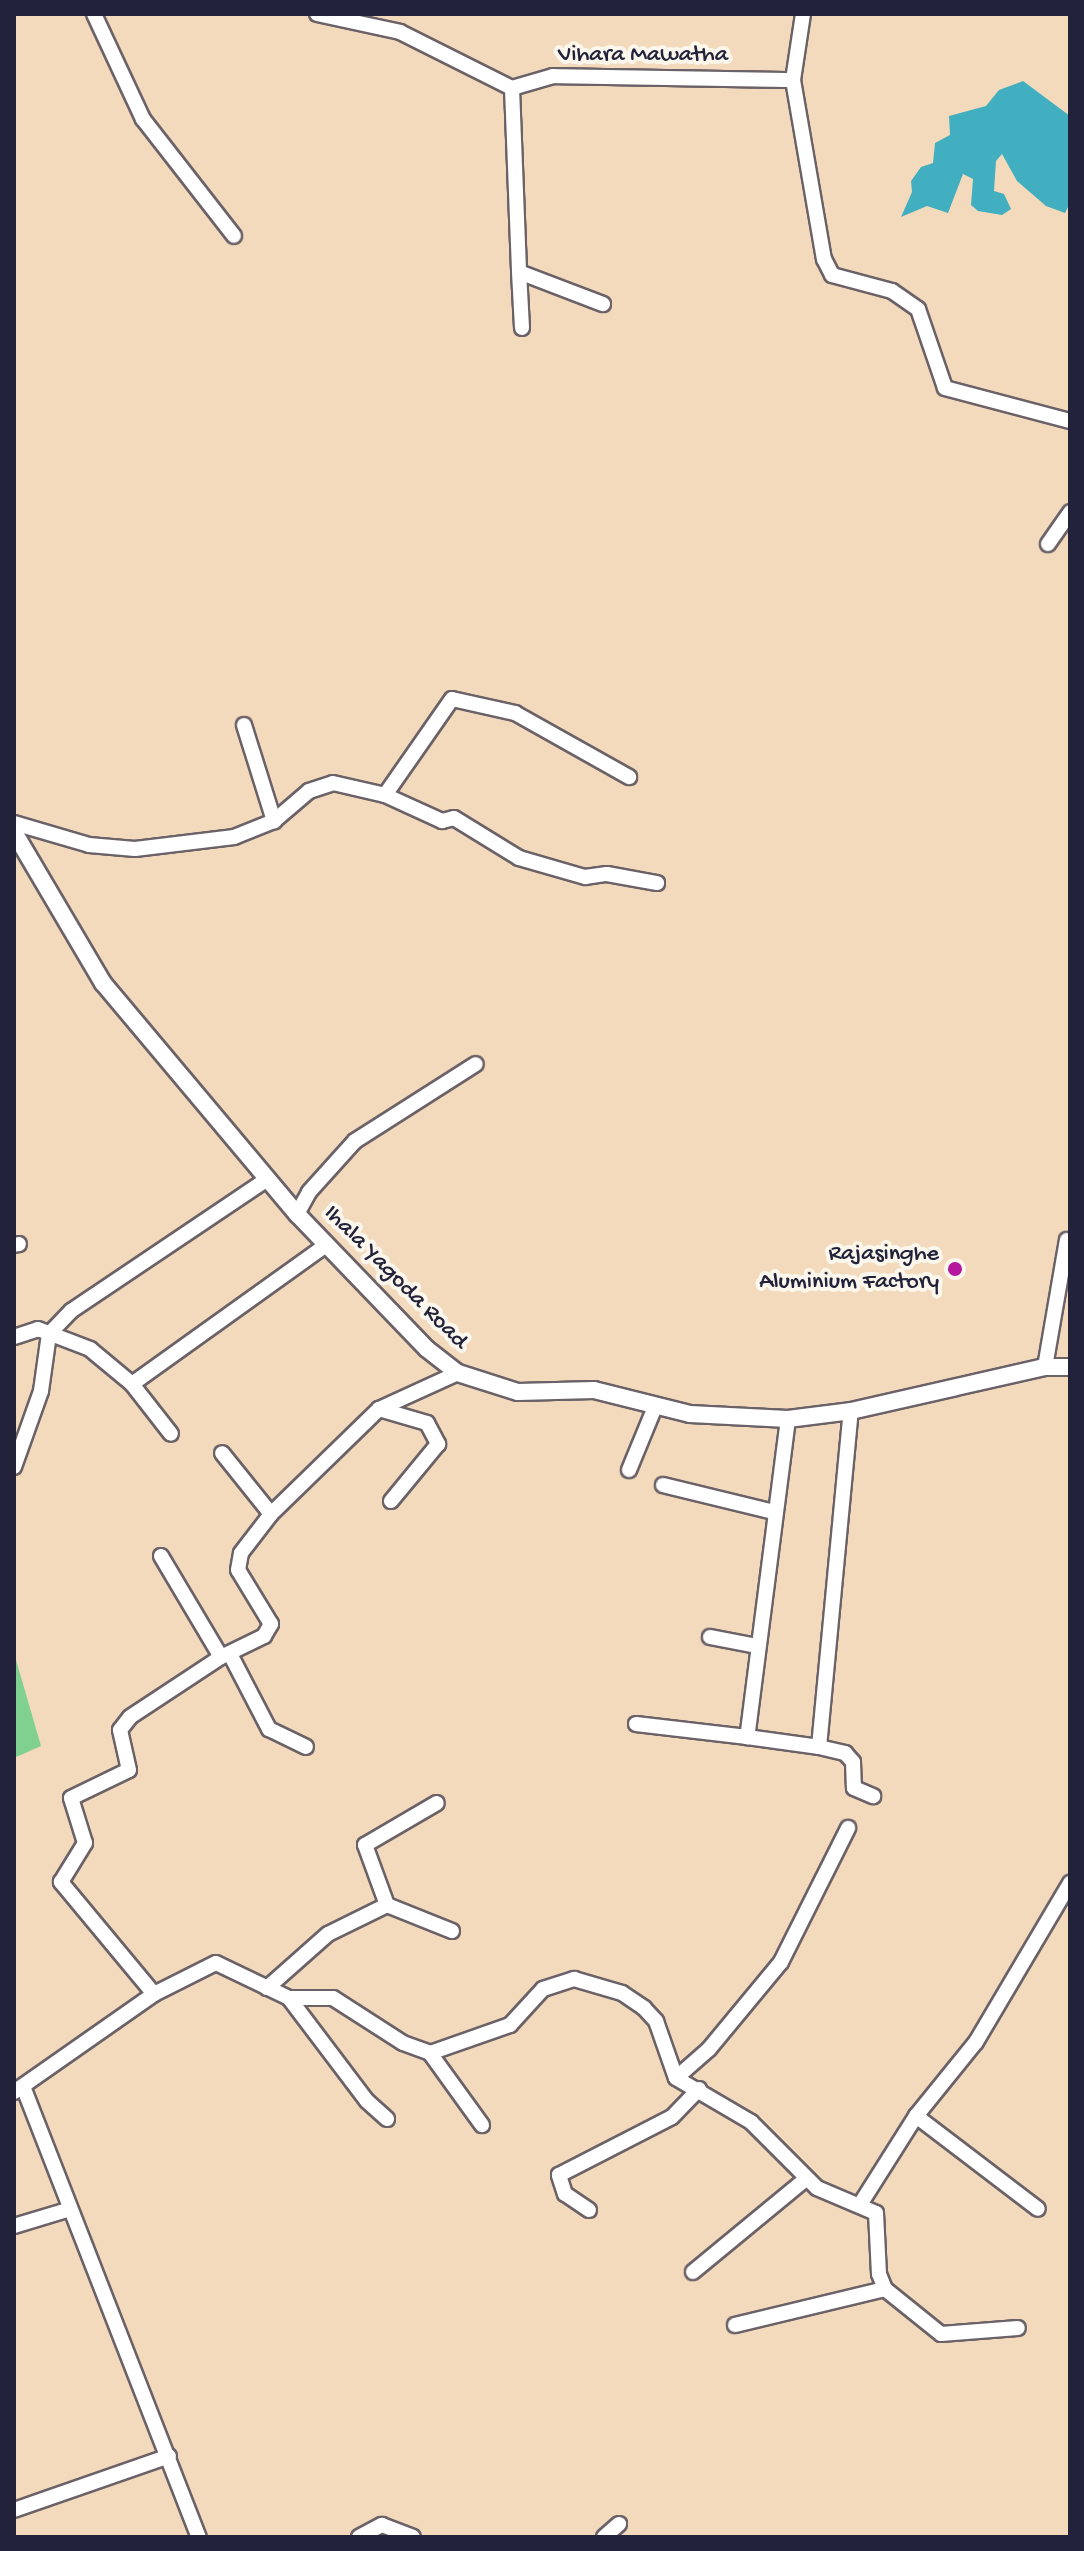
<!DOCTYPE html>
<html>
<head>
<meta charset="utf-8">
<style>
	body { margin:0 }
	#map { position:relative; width:1084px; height:2551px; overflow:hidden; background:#f3dabc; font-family:"Gochi Hand",sans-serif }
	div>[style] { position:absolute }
	.green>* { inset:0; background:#80d090 }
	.water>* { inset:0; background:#41afbf }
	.roads { filter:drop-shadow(2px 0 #6b6268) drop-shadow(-2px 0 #6b6268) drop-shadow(0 2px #6b6268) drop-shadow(0 -2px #6b6268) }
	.minor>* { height:14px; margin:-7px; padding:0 7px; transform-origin:7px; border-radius:7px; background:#fff }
	.tertiary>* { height:16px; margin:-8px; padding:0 8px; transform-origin:8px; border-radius:8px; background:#fff }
	.dots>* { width:22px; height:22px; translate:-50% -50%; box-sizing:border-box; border:4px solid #fbf7ec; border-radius:50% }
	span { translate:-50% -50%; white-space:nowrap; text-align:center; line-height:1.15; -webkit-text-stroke:8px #fbf7ec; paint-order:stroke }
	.street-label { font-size:24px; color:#22223b }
	.poi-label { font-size:24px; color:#22223b }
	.right { translate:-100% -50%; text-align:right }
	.frame { position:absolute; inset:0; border:16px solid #22223b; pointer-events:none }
</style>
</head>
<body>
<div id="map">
	<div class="green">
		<i style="clip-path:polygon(14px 1653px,41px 1746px,14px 1758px)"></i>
	</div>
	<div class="water">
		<i style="clip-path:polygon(1023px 81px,1070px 116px,1070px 203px,1065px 213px,1046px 206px,1017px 181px,1002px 154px,996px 161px,994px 191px,1004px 194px,1011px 209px,1002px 215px,978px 211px,971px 205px,973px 179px,963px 174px,948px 213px,927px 206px,901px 217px,912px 192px,911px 181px,921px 167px,933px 163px,935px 143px,950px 135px,949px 116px,986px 106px,999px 90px)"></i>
	</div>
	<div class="roads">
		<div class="minor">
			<i style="left:94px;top:14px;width:116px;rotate:65deg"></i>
			<i style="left:143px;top:119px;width:148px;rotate:52.1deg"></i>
			<i style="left:317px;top:14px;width:85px;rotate:12.2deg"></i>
			<i style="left:400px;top:32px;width:125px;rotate:26.6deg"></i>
			<i style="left:512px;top:88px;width:43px;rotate:-16.3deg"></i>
			<i style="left:553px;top:76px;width:240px;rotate:1deg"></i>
			<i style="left:803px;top:14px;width:67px;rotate:98.6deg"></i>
			<i style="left:793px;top:80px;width:182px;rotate:80.2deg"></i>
			<i style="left:824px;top:259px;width:18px;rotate:63deg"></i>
			<i style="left:832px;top:275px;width:62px;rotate:14.9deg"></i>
			<i style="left:892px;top:291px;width:32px;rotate:35deg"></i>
			<i style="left:918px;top:309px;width:83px;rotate:71.1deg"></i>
			<i style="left:945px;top:388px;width:129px;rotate:14.8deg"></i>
			<i style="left:512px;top:88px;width:184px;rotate:87.8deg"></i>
			<i style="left:519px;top:272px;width:90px;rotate:20.9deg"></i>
			<i style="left:519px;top:272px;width:56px;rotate:86.9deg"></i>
			<i style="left:1048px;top:544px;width:39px;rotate:-55deg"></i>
			<i style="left:244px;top:725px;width:101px;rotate:72.6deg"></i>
			<i style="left:385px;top:795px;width:117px;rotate:-55.1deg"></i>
			<i style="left:452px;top:699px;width:65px;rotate:12.5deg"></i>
			<i style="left:515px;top:713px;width:131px;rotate:29.3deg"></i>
			<i style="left:14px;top:823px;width:78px;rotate:16.3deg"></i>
			<i style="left:89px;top:845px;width:46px;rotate:5deg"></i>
			<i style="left:135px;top:849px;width:100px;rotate:-6.9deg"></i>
			<i style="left:234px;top:837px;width:43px;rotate:-21.8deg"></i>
			<i style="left:274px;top:821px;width:46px;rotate:-40.6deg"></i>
			<i style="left:309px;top:791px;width:25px;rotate:-18deg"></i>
			<i style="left:333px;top:783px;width:53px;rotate:13deg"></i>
			<i style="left:385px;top:795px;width:63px;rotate:24.5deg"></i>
			<i style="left:442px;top:821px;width:12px;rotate:-14deg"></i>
			<i style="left:454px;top:818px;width:76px;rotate:31.6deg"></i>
			<i style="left:519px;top:858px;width:69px;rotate:16.1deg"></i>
			<i style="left:585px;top:877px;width:22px;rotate:-8deg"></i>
			<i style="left:607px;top:874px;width:51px;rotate:10.2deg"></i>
			<i style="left:297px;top:1214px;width:25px;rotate:-61deg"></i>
			<i style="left:309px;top:1192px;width:69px;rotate:-48deg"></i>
			<i style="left:355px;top:1141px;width:143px;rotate:-32.5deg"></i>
			<i style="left:14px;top:1245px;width:5px;rotate:-11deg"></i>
			<i style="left:14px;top:1337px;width:25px;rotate:-18deg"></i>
			<i style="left:38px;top:1329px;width:56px;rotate:21deg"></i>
			<i style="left:90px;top:1349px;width:55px;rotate:39.8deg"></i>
			<i style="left:132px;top:1384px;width:63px;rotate:52deg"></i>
			<i style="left:1045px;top:1367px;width:129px;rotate:-80.2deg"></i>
			<i style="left:132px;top:1384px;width:239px;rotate:-35.6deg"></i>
			<i style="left:379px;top:1409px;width:50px;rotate:16.3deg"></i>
			<i style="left:427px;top:1423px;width:24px;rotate:62deg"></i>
			<i style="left:438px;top:1444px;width:74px;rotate:129.5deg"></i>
			<i style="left:788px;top:1419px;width:321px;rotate:97.3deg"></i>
			<i style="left:747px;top:1737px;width:73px;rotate:7.9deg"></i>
			<i style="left:819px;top:1747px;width:338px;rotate:-84.6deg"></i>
			<i style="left:14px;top:1467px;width:81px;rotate:-70.4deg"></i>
			<i style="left:41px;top:1391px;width:58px;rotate:-82deg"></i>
			<i style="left:49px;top:1334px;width:32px;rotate:-46deg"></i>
			<i style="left:71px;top:1311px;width:235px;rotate:-33.9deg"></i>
			<i style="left:629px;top:1470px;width:68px;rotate:-67.6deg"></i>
			<i style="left:663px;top:1485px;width:114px;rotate:13.7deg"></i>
			<i style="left:271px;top:1514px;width:151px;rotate:-44.2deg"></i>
			<i style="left:379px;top:1409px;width:87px;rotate:-24.5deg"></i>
			<i style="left:161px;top:1556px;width:117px;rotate:59.3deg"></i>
			<i style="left:710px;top:1637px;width:48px;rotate:10.8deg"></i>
			<i style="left:230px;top:1654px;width:85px;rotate:62.5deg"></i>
			<i style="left:269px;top:1729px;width:41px;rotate:25.9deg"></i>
			<i style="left:636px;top:1724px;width:112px;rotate:6.7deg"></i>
			<i style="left:819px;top:1747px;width:27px;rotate:13deg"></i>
			<i style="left:845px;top:1753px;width:12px;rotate:48deg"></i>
			<i style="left:853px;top:1762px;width:26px;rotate:88deg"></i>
			<i style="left:854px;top:1788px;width:21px;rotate:23deg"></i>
			<i style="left:387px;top:1905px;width:64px;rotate:-110.1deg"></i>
			<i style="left:365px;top:1845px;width:83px;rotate:-30.3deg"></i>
			<i style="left:267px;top:1988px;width:81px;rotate:-41.5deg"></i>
			<i style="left:328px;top:1934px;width:66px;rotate:-26.2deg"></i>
			<i style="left:387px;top:1905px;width:70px;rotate:21.8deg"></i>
			<i style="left:154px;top:1994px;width:146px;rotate:-129.7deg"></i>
			<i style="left:61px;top:1882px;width:46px;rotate:-58.4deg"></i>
			<i style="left:85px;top:1843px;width:47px;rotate:-107.3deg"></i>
			<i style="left:71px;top:1798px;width:64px;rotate:-25.8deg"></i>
			<i style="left:129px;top:1770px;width:41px;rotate:-102.7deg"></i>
			<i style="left:120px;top:1730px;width:16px;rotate:-52deg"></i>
			<i style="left:130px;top:1717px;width:109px;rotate:-33.4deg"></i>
			<i style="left:221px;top:1657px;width:48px;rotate:-26deg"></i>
			<i style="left:264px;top:1636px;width:14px;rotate:-60deg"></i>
			<i style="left:271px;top:1624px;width:63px;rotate:-121.4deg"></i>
			<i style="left:238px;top:1570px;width:17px;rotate:-80deg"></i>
			<i style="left:241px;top:1553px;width:49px;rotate:-52.4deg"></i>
			<i style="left:271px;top:1514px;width:78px;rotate:-128.8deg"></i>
			<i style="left:289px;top:1998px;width:129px;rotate:52.9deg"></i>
			<i style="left:367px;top:2101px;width:27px;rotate:42deg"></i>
			<i style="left:430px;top:2053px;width:89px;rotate:54.2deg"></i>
			<i style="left:676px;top:2078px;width:44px;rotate:-41.3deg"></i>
			<i style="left:709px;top:2049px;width:113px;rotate:-50.4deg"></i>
			<i style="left:781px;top:1962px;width:150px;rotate:-63.4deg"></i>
			<i style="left:24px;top:2089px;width:481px;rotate:68.7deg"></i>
			<i style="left:14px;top:2092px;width:171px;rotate:-35deg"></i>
			<i style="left:154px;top:1994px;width:69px;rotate:-26.6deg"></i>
			<i style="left:216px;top:1963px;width:81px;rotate:25.6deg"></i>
			<i style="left:289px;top:1998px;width:44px"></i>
			<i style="left:333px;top:1998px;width:83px;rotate:32.7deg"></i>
			<i style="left:403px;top:2043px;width:29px;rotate:20deg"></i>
			<i style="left:430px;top:2053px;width:85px;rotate:-19.3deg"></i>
			<i style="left:510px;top:2025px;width:49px;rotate:-47.5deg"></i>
			<i style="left:543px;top:1989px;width:33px;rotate:-18deg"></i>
			<i style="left:574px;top:1979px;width:50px;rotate:16.3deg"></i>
			<i style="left:622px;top:1993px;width:27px;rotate:34deg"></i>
			<i style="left:644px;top:2008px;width:18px;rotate:47deg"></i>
			<i style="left:656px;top:2021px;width:60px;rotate:70.7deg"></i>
			<i style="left:676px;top:2078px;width:87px;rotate:30.4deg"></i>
			<i style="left:751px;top:2122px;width:93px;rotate:45deg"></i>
			<i style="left:817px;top:2188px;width:64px;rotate:23deg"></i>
			<i style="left:876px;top:2213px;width:61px;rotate:87.2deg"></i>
			<i style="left:879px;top:2274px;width:16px;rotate:68deg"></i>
			<i style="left:885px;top:2289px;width:72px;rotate:38.8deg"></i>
			<i style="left:941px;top:2334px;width:77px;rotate:-4.5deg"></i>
			<i style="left:916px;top:2116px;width:153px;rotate:37.3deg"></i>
			<i style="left:861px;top:2203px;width:103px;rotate:-57.7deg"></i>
			<i style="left:916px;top:2116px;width:95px;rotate:-51deg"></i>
			<i style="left:976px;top:2042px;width:185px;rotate:-59.4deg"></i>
			<i style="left:589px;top:2210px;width:29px;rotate:-146deg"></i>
			<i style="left:565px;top:2194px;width:20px;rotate:-108deg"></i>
			<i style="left:559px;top:2175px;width:127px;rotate:-27.2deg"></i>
			<i style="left:672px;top:2117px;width:39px;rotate:-46deg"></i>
			<i style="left:14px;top:2226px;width:55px;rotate:-16.8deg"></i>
			<i style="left:693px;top:2272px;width:146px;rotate:-39.5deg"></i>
			<i style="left:735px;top:2325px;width:154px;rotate:-13.5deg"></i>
			<i style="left:14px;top:2510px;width:164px;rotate:-19.2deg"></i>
			<i style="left:359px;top:2537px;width:26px;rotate:-28deg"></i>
			<i style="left:382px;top:2525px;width:33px;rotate:21deg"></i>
			<i style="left:604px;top:2537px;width:20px;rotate:-41deg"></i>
		</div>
		<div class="tertiary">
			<i style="left:14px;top:832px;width:175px;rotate:59.5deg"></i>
			<i style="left:103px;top:983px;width:302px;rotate:50deg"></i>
			<i style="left:297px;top:1214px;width:187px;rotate:46.1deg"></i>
			<i style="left:427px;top:1349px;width:39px;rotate:38deg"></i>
			<i style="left:458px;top:1373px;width:63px;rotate:17.6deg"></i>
			<i style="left:518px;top:1392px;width:76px;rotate:-1.5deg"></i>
			<i style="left:594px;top:1390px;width:99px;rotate:14deg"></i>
			<i style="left:690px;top:1414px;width:98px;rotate:2.9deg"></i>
			<i style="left:788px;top:1419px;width:64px;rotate:-7.2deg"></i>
			<i style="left:851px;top:1411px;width:199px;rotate:-12.8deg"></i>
			<i style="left:1045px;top:1367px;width:25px"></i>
		</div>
	</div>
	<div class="dots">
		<i style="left:955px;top:1269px;background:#b5179e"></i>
	</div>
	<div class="street-label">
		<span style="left:643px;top:56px">Vihara Mawatha</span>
		<span style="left:395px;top:1278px;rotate:45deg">Ihala Yagoda Road</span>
	</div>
	<div class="poi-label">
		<span class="right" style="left:939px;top:1269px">Rajasinghe<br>Aluminium Factory</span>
	</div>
	<div class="frame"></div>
</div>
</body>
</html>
